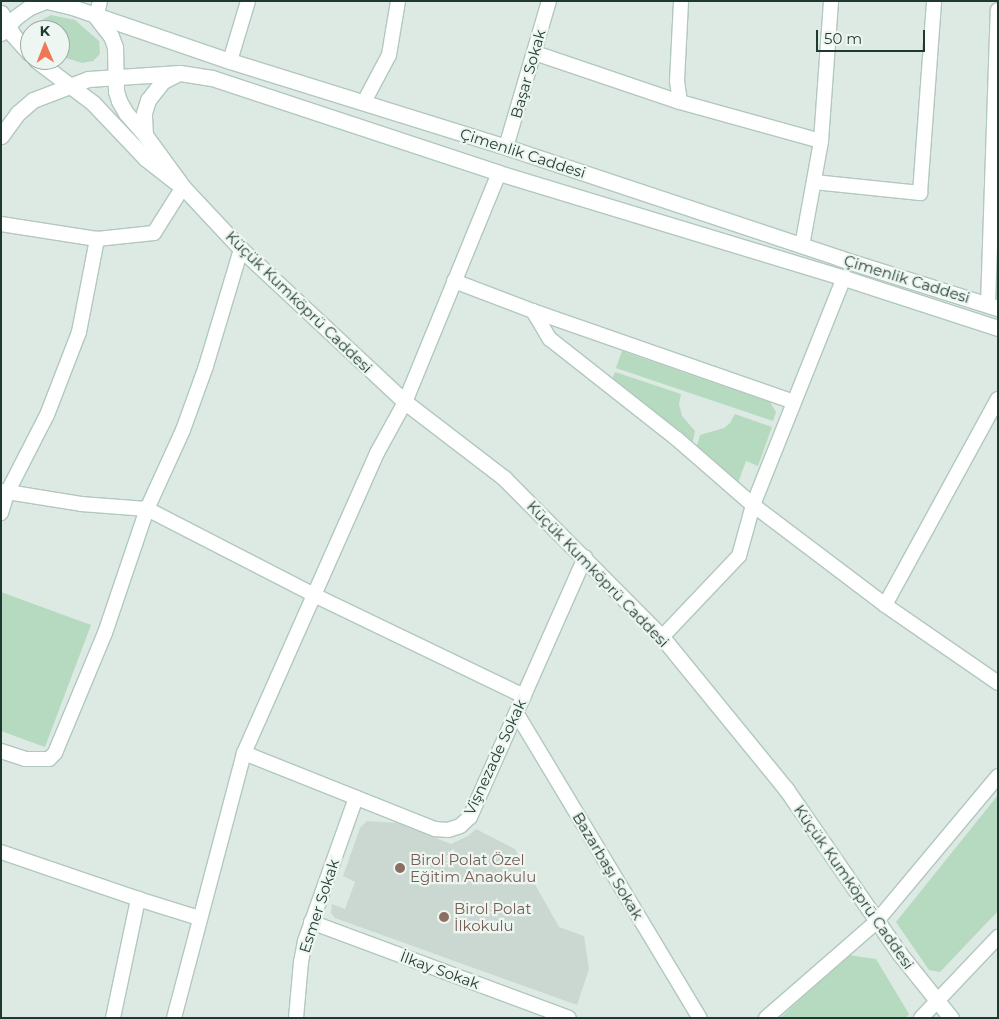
<!DOCTYPE html>
<html>
<head>
<meta charset="utf-8">
<style>
	body { margin:0 }
	#map { position:relative; width:999px; height:1019px; overflow:hidden; background:#dde9e3; font-family:Montserrat,sans-serif }
	div>[style] { position:absolute }
	.built>* { inset:0; background:#cbd8d2 }
	.green>* { inset:0; background:#b6dabf }
	.roads { filter:drop-shadow(1px 0 #b1c8bf) drop-shadow(-1px 0 #b1c8bf) drop-shadow(0 1px #b1c8bf) drop-shadow(0 -1px #b1c8bf) }
	.street>* { height:14px; margin:-7px; padding:0 7px; transform-origin:7px; border-radius:7px; background:#fff }
	.secondary>* { height:15px; margin:-7.5px; padding:0 7.5px; transform-origin:7.5px; border-radius:7.5px; background:#fff }
	.dots>* { width:14px; height:14px; translate:-50% -50%; box-sizing:border-box; border:2px solid #edf6f1; border-radius:50% }
	span { translate:-50% -50%; white-space:nowrap; text-align:center; line-height:1.15; -webkit-text-stroke:4.5px #edf6f1; paint-order:stroke }
	.street-label { font-size:15px; color:#1f3830 }
	.education-label { font-size:15px; color:#785e54 }
	.left { translate:0 -50%; text-align:left }
	.frame { position:absolute; inset:0; border:2px solid #1f3830; pointer-events:none }
	.north { position:absolute; left:20px; top:20px; width:50px; height:50px; box-sizing:border-box; background:#edf6f1; border:1px solid #9baaa4; border-radius:50%; rotate:359deg; font-size:14px; font-weight:700; line-height:20px; text-align:center; color:#1f3830 }
	.north::after { content:''; display:block; margin:auto; width:18px; height:22px; background:#ef7755; clip-path:polygon(50% 0,100% 100%,50% 72%,0 100%) }
	.scale { position:absolute; left:816px; top:30px; width:109px; height:22px; box-sizing:border-box; border:2px solid #1f3830; border-top:0; padding-left:6px; font-size:15px; line-height:18px; white-space:nowrap; color:#1f3830; -webkit-text-stroke:4px #edf6f1; paint-order:stroke }
</style>
</head>
<body>
<div id="map">
	<div class="built">
		<i style="clip-path:polygon(367px 821px,398px 823px,451px 844px,468px 836px,476px 829px,515px 849px,559px 927px,584px 936px,589px 969px,577px 1005px,335px 918px,331px 913px,332px 904px,345px 909px,355px 882px,343px 876px,360px 828px)"></i>
	</div>
	<div class="green">
		<i style="clip-path:polygon(51px 15px,75px 20px,99px 41px,100px 54px,93px 61px,82px 63px,60px 56px,60px 30px,37px 30px,40px 21px)"></i>
		<i style="clip-path:polygon(622px 351px,770px 402px,776px 412px,773px 421px,616px 368px)"></i>
		<i style="clip-path:polygon(615px 372px,681px 394px,679px 404px,682px 416px,695px 431px,692px 445px,612px 379px)"></i>
		<i style="clip-path:polygon(735px 414px,772px 427px,758px 466px,746px 461px,738px 483px,696px 449px,700px 435px,724px 428px,730px 423px)"></i>
		<i style="clip-path:polygon(1px 592px,91px 625px,45px 747px,1px 731px)"></i>
		<i style="clip-path:polygon(998px 795px,998px 911px,940px 972px,929px 970px,896px 922px)"></i>
		<i style="clip-path:polygon(848px 955px,876px 959px,909px 1014px,906px 1018px,780px 1018px)"></i>
	</div>
	<div class="roads">
		<div class="street">
			<i style="left:96px;top:17px;width:16px;rotate:-76deg"></i>
			<i style="left:535px;top:53px;width:153px;rotate:18.7deg"></i>
			<i style="left:680px;top:102px;width:146px;rotate:15.5deg"></i>
			<i style="left:230px;top:61px;width:63px;rotate:-73.3deg"></i>
			<i style="left:364px;top:102px;width:53px;rotate:-62deg"></i>
			<i style="left:389px;top:55px;width:55px;rotate:-80.5deg"></i>
			<i style="left:680px;top:102px;width:21px;rotate:-98deg"></i>
			<i style="left:677px;top:81px;width:80px;rotate:-87.1deg"></i>
			<i style="left:506px;top:147px;width:152px;rotate:-73.6deg"></i>
			<i style="left:499px;top:173px;width:248px;rotate:112.3deg"></i>
			<i style="left:405px;top:402px;width:58px;rotate:118.8deg"></i>
			<i style="left:377px;top:453px;width:155px;rotate:113.9deg"></i>
			<i style="left:314px;top:595px;width:233px;rotate:25.7deg"></i>
			<i style="left:814px;top:182px;width:107px;rotate:5.9deg"></i>
			<i style="left:920px;top:193px;width:193px;rotate:-85.8deg"></i>
			<i style="left:1px;top:224px;width:97px;rotate:8.9deg"></i>
			<i style="left:97px;top:239px;width:57px;rotate:-6deg"></i>
			<i style="left:154px;top:233px;width:54px;rotate:-57.8deg"></i>
			<i style="left:802px;top:246px;width:107px;rotate:-79.7deg"></i>
			<i style="left:821px;top:141px;width:140px;rotate:-85.9deg"></i>
			<i style="left:454px;top:281px;width:85px;rotate:20.8deg"></i>
			<i style="left:533px;top:311px;width:33px;rotate:59deg"></i>
			<i style="left:550px;top:339px;width:162px;rotate:38.2deg"></i>
			<i style="left:677px;top:439px;width:101px;rotate:41deg"></i>
			<i style="left:753px;top:505px;width:166px;rotate:37.1deg"></i>
			<i style="left:885px;top:605px;width:137px;rotate:34.6deg"></i>
			<i style="left:988px;top:305px;width:295px;rotate:-88.1deg"></i>
			<i style="left:533px;top:311px;width:276px;rotate:19.2deg"></i>
			<i style="left:1px;top:491px;width:81px;rotate:9.2deg"></i>
			<i style="left:81px;top:504px;width:66px;rotate:4.3deg"></i>
			<i style="left:147px;top:509px;width:188px;rotate:27.2deg"></i>
			<i style="left:314px;top:595px;width:173px;rotate:113.9deg"></i>
			<i style="left:244px;top:753px;width:274px;rotate:104.8deg"></i>
			<i style="left:1px;top:513px;width:21px;rotate:-73deg"></i>
			<i style="left:7px;top:493px;width:88px;rotate:-62.9deg"></i>
			<i style="left:47px;top:415px;width:89px;rotate:-68.9deg"></i>
			<i style="left:79px;top:332px;width:95px;rotate:-79deg"></i>
			<i style="left:885px;top:605px;width:235px;rotate:-61.3deg"></i>
			<i style="left:662px;top:637px;width:112px;rotate:-46.5deg"></i>
			<i style="left:739px;top:556px;width:53px;rotate:-74.6deg"></i>
			<i style="left:753px;top:505px;width:245px;rotate:-68.2deg"></i>
			<i style="left:517px;top:714px;width:355px;rotate:59deg"></i>
			<i style="left:1px;top:751px;width:25px;rotate:18deg"></i>
			<i style="left:25px;top:759px;width:24px"></i>
			<i style="left:49px;top:759px;width:8px;rotate:-45deg"></i>
			<i style="left:55px;top:753px;width:130px;rotate:-67.4deg"></i>
			<i style="left:105px;top:633px;width:131px;rotate:-71.3deg"></i>
			<i style="left:147px;top:509px;width:87px;rotate:-65.5deg"></i>
			<i style="left:183px;top:430px;width:68px;rotate:-70.2deg"></i>
			<i style="left:206px;top:366px;width:122px;rotate:-73.3deg"></i>
			<i style="left:244px;top:753px;width:206px;rotate:21.7deg"></i>
			<i style="left:435px;top:829px;width:13px;rotate:4deg"></i>
			<i style="left:448px;top:830px;width:13px;rotate:-18deg"></i>
			<i style="left:460px;top:826px;width:13px;rotate:-42deg"></i>
			<i style="left:470px;top:817px;width:284px;rotate:-66.1deg"></i>
			<i style="left:1px;top:852px;width:145px;rotate:18.9deg"></i>
			<i style="left:138px;top:899px;width:64px;rotate:17.3deg"></i>
			<i style="left:311px;top:922px;width:275px;rotate:20.4deg"></i>
			<i style="left:113px;top:1018px;width:122px;rotate:-78.1deg"></i>
			<i style="left:296px;top:1018px;width:56px;rotate:-84.9deg"></i>
			<i style="left:301px;top:962px;width:21px;rotate:-79deg"></i>
			<i style="left:305px;top:941px;width:152px;rotate:-70.4deg"></i>
			<i style="left:766px;top:1018px;width:146px;rotate:-41.1deg"></i>
			<i style="left:876px;top:922px;width:190px;rotate:-50.1deg"></i>
			<i style="left:921px;top:1018px;width:112px;rotate:-46.5deg"></i>
		</div>
		<div class="secondary">
			<i style="left:47px;top:1px;width:26px;rotate:13deg"></i>
			<i style="left:72px;top:7px;width:167px;rotate:18.9deg"></i>
			<i style="left:230px;top:61px;width:289px;rotate:17.3deg"></i>
			<i style="left:506px;top:147px;width:351px;rotate:18.4deg"></i>
			<i style="left:839px;top:258px;width:167px;rotate:17.5deg"></i>
			<i style="left:1px;top:13px;width:25px;rotate:61deg"></i>
			<i style="left:13px;top:35px;width:25px;rotate:48deg"></i>
			<i style="left:96px;top:17px;width:24px;rotate:52deg"></i>
			<i style="left:111px;top:36px;width:12px;rotate:70deg"></i>
			<i style="left:115px;top:47px;width:44px;rotate:88.7deg"></i>
			<i style="left:116px;top:91px;width:10px;rotate:73deg"></i>
			<i style="left:119px;top:101px;width:14px;rotate:60deg"></i>
			<i style="left:126px;top:113px;width:29px;rotate:49deg"></i>
			<i style="left:145px;top:135px;width:64px;rotate:53.8deg"></i>
			<i style="left:183px;top:187px;width:85px;rotate:46.9deg"></i>
			<i style="left:241px;top:249px;width:224px;rotate:43deg"></i>
			<i style="left:405px;top:402px;width:125px;rotate:37.5deg"></i>
			<i style="left:504px;top:478px;width:224px;rotate:45.2deg"></i>
			<i style="left:662px;top:637px;width:196px;rotate:50.8deg"></i>
			<i style="left:786px;top:789px;width:199px;rotate:55.4deg"></i>
			<i style="left:899px;top:953px;width:83px;rotate:51.3deg"></i>
			<i style="left:1px;top:33px;width:22px;rotate:-47deg"></i>
			<i style="left:16px;top:17px;width:17px;rotate:-36deg"></i>
			<i style="left:30px;top:7px;width:16px;rotate:-22deg"></i>
			<i style="left:36px;top:60px;width:71px;rotate:37deg"></i>
			<i style="left:93px;top:103px;width:76px;rotate:46.6deg"></i>
			<i style="left:145px;top:158px;width:39px;rotate:38deg"></i>
			<i style="left:145px;top:135px;width:22px;rotate:-93deg"></i>
			<i style="left:144px;top:113px;width:14px;rotate:-73deg"></i>
			<i style="left:148px;top:100px;width:24px;rotate:-52deg"></i>
			<i style="left:163px;top:81px;width:16px;rotate:-27deg"></i>
			<i style="left:1px;top:136px;width:29px;rotate:-54deg"></i>
			<i style="left:18px;top:113px;width:20px;rotate:-41deg"></i>
			<i style="left:33px;top:100px;width:59px;rotate:-20.9deg"></i>
			<i style="left:88px;top:79px;width:92px;rotate:-3.7deg"></i>
			<i style="left:180px;top:73px;width:32px;rotate:9deg"></i>
			<i style="left:212px;top:78px;width:302px;rotate:18.3deg"></i>
			<i style="left:499px;top:173px;width:361px;rotate:16.9deg"></i>
			<i style="left:844px;top:278px;width:162px;rotate:18deg"></i>
		</div>
	</div>
	<div class="dots">
		<i style="left:400px;top:868px;background:#8d6e63"></i>
		<i style="left:444px;top:917px;background:#8d6e63"></i>
	</div>
	<div class="street-label">
		<span style="left:528px;top:74px;rotate:-74deg">Başar Sokak</span>
		<span style="left:523px;top:153px;rotate:18deg">Çimenlik Caddesi</span>
		<span style="left:907px;top:279px;rotate:17deg">Çimenlik Caddesi</span>
		<span style="left:299px;top:302px;rotate:44deg">Küçük Kumköprü Caddesi</span>
		<span style="left:598px;top:574px;rotate:46deg">Küçük Kumköprü Caddesi</span>
		<span style="left:495px;top:757px;rotate:-65deg">Vişnezade Sokak</span>
		<span style="left:608px;top:866px;rotate:59deg">Bazarbaşı Sokak</span>
		<span style="left:854px;top:887px;rotate:55deg">Küçük Kumköprü Caddesi</span>
		<span style="left:319px;top:906px;rotate:-72deg">Esmer Sokak</span>
		<span style="left:440px;top:970px;rotate:20deg">İlkay Sokak</span>
	</div>
	<div class="education-label">
		<span class="left" style="left:410px;top:868px">Birol Polat Özel<br>Eğitim Anaokulu</span>
		<span class="left" style="left:454px;top:917px">Birol Polat<br>İlkokulu</span>
	</div>
	<div class="frame"></div>
	<div class="north">K</div>
	<div class="scale">50 m</div>
</div>
</body>
</html>
